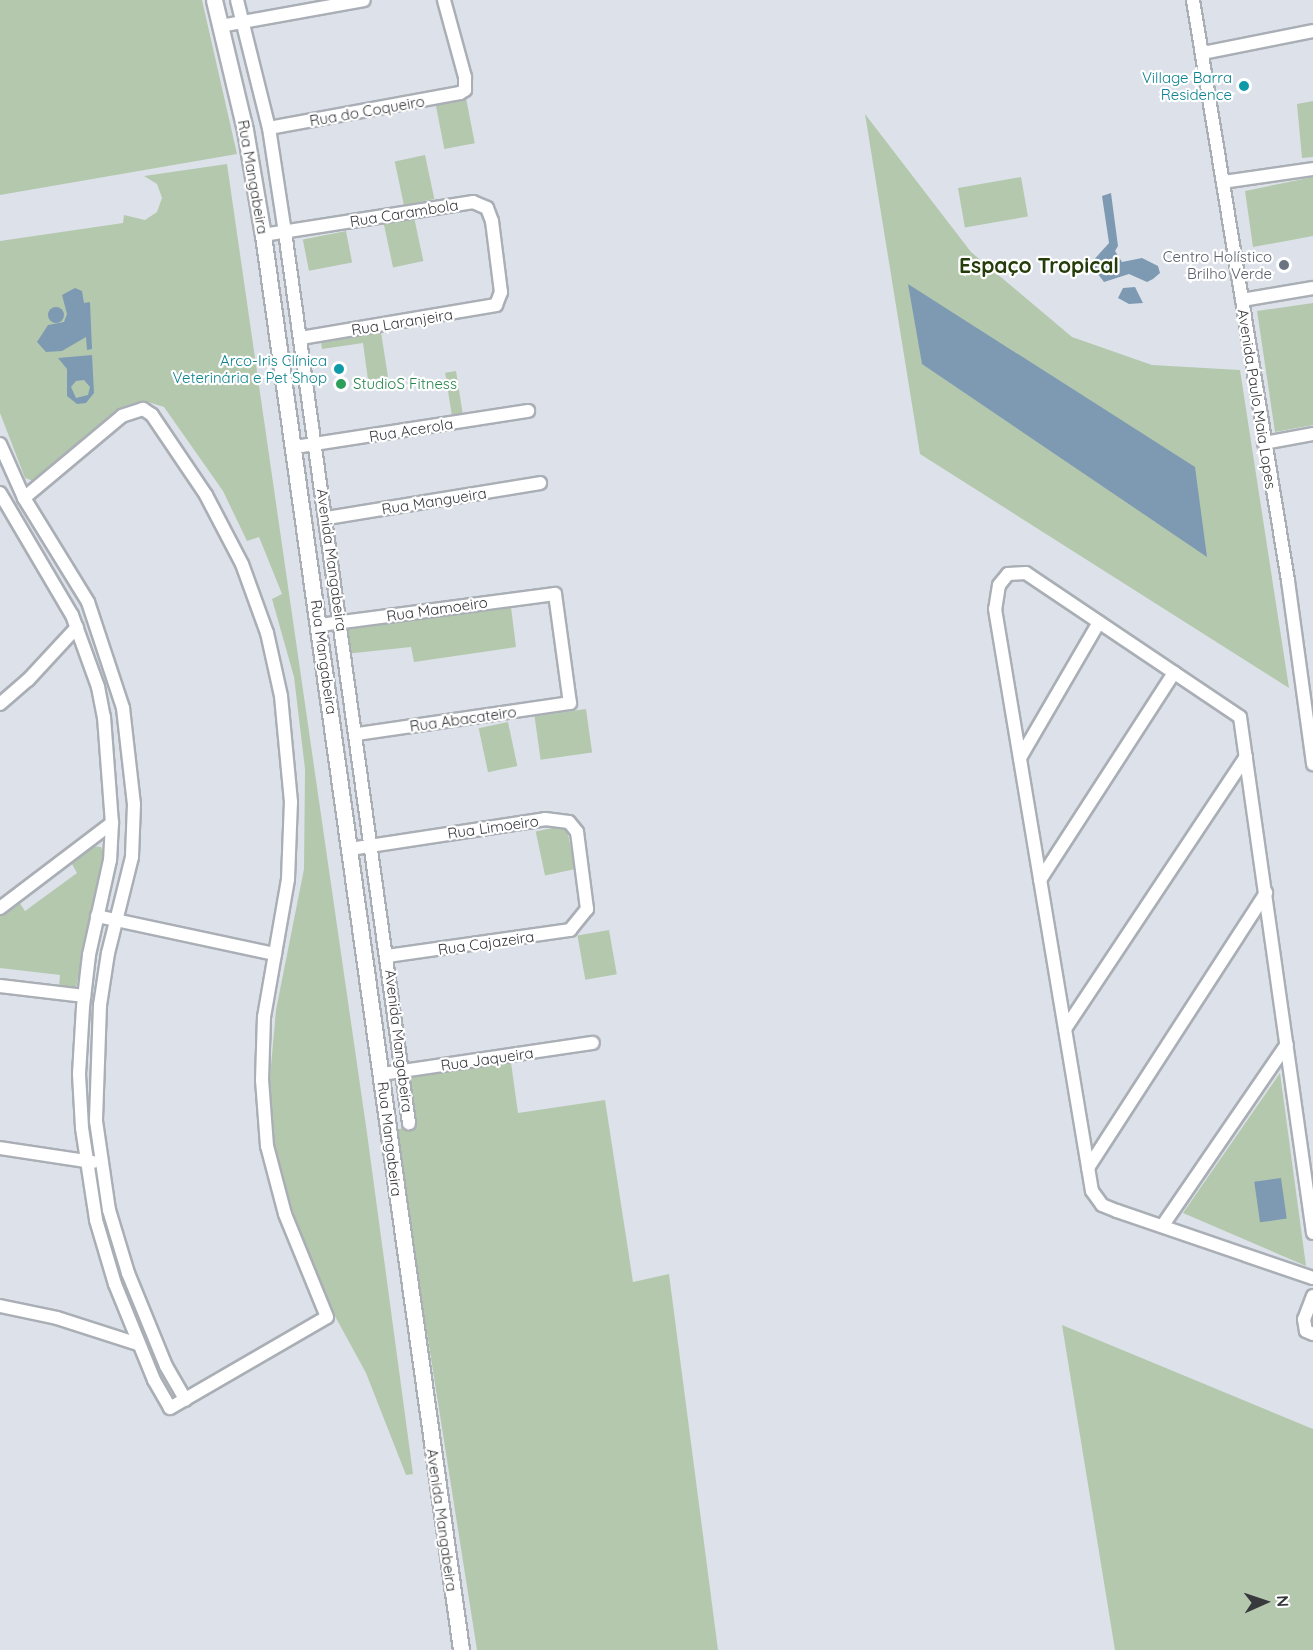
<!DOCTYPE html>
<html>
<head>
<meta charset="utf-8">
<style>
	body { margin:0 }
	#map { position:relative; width:1313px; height:1650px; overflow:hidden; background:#dde2ea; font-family:Quicksand,sans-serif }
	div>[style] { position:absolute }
	.green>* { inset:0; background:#b4c8ae; transform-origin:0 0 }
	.water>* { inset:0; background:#7e9ab3; transform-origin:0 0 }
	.round { border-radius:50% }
	.roads { filter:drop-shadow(2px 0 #aaafb6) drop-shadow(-2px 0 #aaafb6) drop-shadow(0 2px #aaafb6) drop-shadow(0 -2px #aaafb6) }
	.minor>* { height:12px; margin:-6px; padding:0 6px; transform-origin:6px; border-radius:6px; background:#fff }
	.tertiary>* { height:15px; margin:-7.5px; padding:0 7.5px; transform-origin:7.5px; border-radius:7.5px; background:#fff }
	.dots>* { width:16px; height:16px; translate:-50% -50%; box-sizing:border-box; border:3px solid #fff; border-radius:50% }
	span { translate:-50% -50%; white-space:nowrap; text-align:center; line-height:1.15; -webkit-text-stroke:4.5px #fff; paint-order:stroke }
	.culture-label { font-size:15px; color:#0d838f }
	.right { translate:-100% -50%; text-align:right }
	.street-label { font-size:15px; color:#38393d }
	.worship-label { font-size:15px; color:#5b616d }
	.leisure-label { font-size:15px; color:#27864d }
	.left { translate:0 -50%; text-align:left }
	.district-label { font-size:21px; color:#243d0b; font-weight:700 }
	.north { position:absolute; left:1235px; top:1572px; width:60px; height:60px; -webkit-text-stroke:4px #fff; paint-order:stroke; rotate:87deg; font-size:16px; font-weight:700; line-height:24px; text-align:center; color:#38393d }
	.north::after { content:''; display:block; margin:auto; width:21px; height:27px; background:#38393d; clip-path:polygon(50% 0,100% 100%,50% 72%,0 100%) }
</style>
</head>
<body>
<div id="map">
	<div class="green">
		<i style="clip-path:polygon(0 0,202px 0,237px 154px,0 195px)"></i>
		<i style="left:466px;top:98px;width:46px;height:31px;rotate:79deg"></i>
		<i style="clip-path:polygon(1313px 101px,1313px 157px,1302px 158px,1297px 104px)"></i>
		<i style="clip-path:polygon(865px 114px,971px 252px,1072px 337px,1152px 365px,1240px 370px,1289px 688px,920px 454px)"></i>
		<i style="left:425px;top:155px;width:45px;height:31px;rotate:78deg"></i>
		<i style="clip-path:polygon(227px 164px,367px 1133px,413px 1474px,406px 1475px,366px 1373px,313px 1276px,286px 1209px,273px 1153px,269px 1089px,276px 1010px,304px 869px,305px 769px,294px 677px,272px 599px,282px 594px,259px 537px,247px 541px,223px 491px,164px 407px,145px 401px,125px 406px,36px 482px,25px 478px,0 413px,0 241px,123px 223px,124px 215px,145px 220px,157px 212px,162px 198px,157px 184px,144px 176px)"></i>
		<i style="left:1021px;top:177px;width:40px;height:64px;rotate:80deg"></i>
		<i style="clip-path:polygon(1313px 177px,1313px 236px,1253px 247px,1245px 191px)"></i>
		<i style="left:414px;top:217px;width:45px;height:31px;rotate:78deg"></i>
		<i style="left:346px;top:231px;width:32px;height:44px;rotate:79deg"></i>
		<i style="clip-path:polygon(1313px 303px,1313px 425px,1275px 432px,1257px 311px)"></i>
		<i style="clip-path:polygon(381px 332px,388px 377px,368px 380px,363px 343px,322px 349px,321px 342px)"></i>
		<i style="left:456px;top:371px;width:43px;height:11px;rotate:81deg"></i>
		<i style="clip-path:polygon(510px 599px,516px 647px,414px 662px,411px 647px,345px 654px,341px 622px)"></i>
		<i style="left:586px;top:709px;width:44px;height:52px;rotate:82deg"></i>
		<i style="left:508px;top:722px;width:45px;height:30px;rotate:78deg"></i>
		<i style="left:566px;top:825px;width:45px;height:31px;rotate:78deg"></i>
		<i style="clip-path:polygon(93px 846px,101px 847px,104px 855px,76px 988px,59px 988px,60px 975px,0 968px,0 912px,19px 902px,25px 911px,77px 873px,72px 864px)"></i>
		<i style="left:609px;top:930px;width:45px;height:32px;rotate:80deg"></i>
		<i style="clip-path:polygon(510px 1055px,518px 1113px,605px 1100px,633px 1282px,669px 1274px,718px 1650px,477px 1650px,395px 1130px,409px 1127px,402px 1071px)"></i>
		<i style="clip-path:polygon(1280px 1073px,1306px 1266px,1183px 1213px)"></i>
		<i style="clip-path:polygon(1062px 1325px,1313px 1429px,1313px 1650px,1115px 1650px)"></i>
	</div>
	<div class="water">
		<i style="clip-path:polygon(1111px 193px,1118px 246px,1115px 251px,1122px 262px,1142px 258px,1158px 266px,1160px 273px,1153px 279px,1147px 282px,1129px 274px,1104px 282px,1090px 264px,1109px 243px,1102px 196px)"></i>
		<i style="clip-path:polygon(908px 284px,1195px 467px,1207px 557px,922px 364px)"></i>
		<i style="clip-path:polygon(1135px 287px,1143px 303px,1129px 304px,1118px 298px,1123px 288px)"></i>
		<i style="clip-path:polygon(75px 288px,82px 291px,84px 303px,90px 302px,92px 349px,87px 350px,86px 337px,62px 351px,46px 352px,37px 342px,48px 325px,64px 322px,67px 314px,62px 295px)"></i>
		<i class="round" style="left:48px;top:307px;width:16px;height:16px"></i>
		<i style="clip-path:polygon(evenodd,92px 355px,94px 393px,86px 403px,77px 404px,67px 396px,67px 369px,58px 358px,92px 355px,84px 380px,90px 387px,88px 395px,76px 398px,71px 387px,76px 381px,84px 380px)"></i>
		<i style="left:1281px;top:1178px;width:41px;height:27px;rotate:82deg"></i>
	</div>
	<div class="roads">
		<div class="minor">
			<i style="left:237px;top:0;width:132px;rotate:76deg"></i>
			<i style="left:269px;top:128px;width:105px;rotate:81.3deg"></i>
			<i style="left:285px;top:232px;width:900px;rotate:82.08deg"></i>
			<i style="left:1193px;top:0;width:589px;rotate:80.71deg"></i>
			<i style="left:1288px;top:581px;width:185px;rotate:82.2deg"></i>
			<i style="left:220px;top:26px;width:146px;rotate:-10.2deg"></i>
			<i style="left:1203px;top:53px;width:112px;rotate:-11.3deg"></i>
			<i style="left:269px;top:128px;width:194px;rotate:-10.4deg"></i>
			<i style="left:460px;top:93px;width:6px;rotate:-31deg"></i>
			<i style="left:465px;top:90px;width:13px;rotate:-90deg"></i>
			<i style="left:465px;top:77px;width:80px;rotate:-105.3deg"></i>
			<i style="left:1223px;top:182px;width:91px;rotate:-8.2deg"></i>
			<i style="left:263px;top:235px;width:213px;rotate:-8.9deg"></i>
			<i style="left:473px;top:202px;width:15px;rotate:23deg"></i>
			<i style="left:487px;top:208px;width:14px;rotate:69deg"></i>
			<i style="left:492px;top:221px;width:72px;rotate:82.8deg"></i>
			<i style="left:501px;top:292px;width:14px;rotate:111deg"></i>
			<i style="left:496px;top:305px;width:198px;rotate:170.4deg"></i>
			<i style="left:1242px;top:300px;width:72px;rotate:-9.6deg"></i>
			<i style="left:1264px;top:443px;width:50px;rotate:-10.4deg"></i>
			<i style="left:0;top:444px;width:59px;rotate:66deg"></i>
			<i style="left:24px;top:498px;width:122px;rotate:58.4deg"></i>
			<i style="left:88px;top:602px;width:112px;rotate:71.7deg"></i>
			<i style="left:123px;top:708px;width:97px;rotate:83.5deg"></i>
			<i style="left:134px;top:804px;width:53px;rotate:92.2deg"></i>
			<i style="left:132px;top:857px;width:99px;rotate:104deg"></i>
			<i style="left:108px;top:953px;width:53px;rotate:98.7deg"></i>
			<i style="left:100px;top:1005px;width:116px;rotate:92deg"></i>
			<i style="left:96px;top:1121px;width:90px;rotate:81.7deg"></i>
			<i style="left:109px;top:1210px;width:66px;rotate:73.2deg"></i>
			<i style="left:128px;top:1273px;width:100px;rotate:67.8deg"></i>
			<i style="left:166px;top:1366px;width:39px;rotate:60deg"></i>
			<i style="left:295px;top:447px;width:236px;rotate:-8.8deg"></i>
			<i style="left:0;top:493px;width:142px;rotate:59.5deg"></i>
			<i style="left:72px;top:615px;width:77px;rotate:70.1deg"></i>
			<i style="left:98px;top:687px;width:31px;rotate:79deg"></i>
			<i style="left:104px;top:717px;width:106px;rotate:85.7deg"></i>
			<i style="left:112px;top:823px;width:37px;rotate:93deg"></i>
			<i style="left:110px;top:860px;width:97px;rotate:102.5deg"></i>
			<i style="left:89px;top:955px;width:52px;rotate:96.6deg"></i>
			<i style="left:83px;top:1007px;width:67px;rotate:93.4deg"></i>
			<i style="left:79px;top:1074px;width:54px;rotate:86.8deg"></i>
			<i style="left:82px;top:1128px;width:93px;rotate:81.3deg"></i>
			<i style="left:96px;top:1220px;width:67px;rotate:73.5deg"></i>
			<i style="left:115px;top:1284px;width:104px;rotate:67.9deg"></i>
			<i style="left:154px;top:1380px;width:32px;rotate:60deg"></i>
			<i style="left:170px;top:1408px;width:181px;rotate:-30.1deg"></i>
			<i style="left:327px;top:1317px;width:111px;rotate:-112.2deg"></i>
			<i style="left:285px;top:1214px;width:70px;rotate:-104.8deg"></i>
			<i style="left:267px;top:1146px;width:66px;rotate:-94.3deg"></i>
			<i style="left:262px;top:1080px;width:63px;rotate:-88.2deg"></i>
			<i style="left:264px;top:1017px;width:140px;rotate:-80.1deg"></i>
			<i style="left:288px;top:879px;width:77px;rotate:-87.8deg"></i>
			<i style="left:291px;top:802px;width:106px;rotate:-95.4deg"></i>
			<i style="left:281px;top:696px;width:65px;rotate:-102.5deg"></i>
			<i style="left:267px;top:633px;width:73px;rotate:-109.9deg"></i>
			<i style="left:242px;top:564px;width:78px;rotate:-117.6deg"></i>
			<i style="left:206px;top:495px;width:97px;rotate:-124deg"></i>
			<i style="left:152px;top:415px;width:11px;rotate:-146deg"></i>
			<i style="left:143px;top:409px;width:22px;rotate:162deg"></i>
			<i style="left:122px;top:416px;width:128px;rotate:140.1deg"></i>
			<i style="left:327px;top:518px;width:216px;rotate:-9.3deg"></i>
			<i style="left:320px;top:625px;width:237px;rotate:-7.5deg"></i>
			<i style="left:555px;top:594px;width:110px;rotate:82.2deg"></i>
			<i style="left:570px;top:703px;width:215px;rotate:171.7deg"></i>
			<i style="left:0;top:704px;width:37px;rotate:-41deg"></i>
			<i style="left:28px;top:680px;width:72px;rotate:-47.2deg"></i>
			<i style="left:1020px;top:758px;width:157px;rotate:-59.8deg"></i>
			<i style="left:350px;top:849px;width:197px;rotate:-8.7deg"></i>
			<i style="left:545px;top:819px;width:24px;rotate:7deg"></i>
			<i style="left:569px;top:822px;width:13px;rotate:51deg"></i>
			<i style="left:577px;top:832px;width:78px;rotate:82.6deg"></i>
			<i style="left:587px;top:909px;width:27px;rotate:129deg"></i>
			<i style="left:570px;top:930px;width:184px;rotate:171.9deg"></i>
			<i style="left:1040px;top:880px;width:247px;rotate:-57.1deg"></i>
			<i style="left:0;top:908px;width:141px;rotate:-37.2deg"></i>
			<i style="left:97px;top:916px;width:182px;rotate:12.1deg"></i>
			<i style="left:0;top:986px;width:85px;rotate:6.8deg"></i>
			<i style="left:1065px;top:1029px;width:327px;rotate:-56.4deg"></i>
			<i style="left:382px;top:1074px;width:213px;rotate:-8.4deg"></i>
			<i style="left:0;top:1148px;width:94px;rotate:8.6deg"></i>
			<i style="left:1088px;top:1168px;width:328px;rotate:-57.1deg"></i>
			<i style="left:1163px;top:1225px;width:219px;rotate:-55.6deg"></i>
			<i style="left:1313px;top:1233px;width:521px;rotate:-98.05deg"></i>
			<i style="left:1240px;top:717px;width:258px;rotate:-146.1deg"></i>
			<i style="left:1026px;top:573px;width:18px;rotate:177deg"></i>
			<i style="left:1008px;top:574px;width:14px;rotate:129deg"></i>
			<i style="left:999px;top:585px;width:24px;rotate:99deg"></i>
			<i style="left:995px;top:609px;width:590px;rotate:80.54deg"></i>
			<i style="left:1092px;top:1191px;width:17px;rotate:54deg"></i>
			<i style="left:1102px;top:1205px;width:16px;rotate:22deg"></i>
			<i style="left:1117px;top:1211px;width:207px;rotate:18.9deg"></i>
			<i style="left:1313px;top:1296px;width:25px;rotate:111deg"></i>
			<i style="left:1304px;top:1319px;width:12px;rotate:81deg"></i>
			<i style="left:1306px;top:1331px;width:8px;rotate:23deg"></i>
			<i style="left:0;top:1306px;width:58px;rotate:11.9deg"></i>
			<i style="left:57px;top:1318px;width:85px;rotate:17.8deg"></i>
		</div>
		<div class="tertiary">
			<i style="left:214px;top:0;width:134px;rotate:76.6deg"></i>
			<i style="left:245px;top:130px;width:107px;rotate:80.3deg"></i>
			<i style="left:263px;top:235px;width:1429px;rotate:82.03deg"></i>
		</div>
	</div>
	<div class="dots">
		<i style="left:1244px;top:86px;background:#0f9aa8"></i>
		<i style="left:1284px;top:265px;background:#6b7280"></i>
		<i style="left:339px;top:369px;background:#0f9aa8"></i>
		<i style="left:341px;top:384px;background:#2e9e5b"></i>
	</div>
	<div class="culture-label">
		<span class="right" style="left:1232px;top:86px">Village Barra<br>Residence</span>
		<span class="right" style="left:327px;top:369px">Arco-Iris Clínica<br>Veterinária e Pet Shop</span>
	</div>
	<div class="street-label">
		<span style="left:367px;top:111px;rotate:-10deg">Rua do Coqueiro</span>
		<span style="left:253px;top:177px;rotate:80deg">Rua Mangabeira</span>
		<span style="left:404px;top:213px;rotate:-9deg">Rua Carambola</span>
		<span style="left:402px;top:322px;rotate:-9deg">Rua Laranjeira</span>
		<span style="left:1257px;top:399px;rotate:81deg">Avenida Paulo Maia Lopes</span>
		<span style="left:411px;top:430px;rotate:-9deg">Rua Acerola</span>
		<span style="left:434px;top:501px;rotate:-9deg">Rua Mangueira</span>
		<span style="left:332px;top:560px;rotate:82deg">Avenida Mangabeira</span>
		<span style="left:437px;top:609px;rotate:-8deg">Rua Mamoeiro</span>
		<span style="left:324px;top:657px;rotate:82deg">Rua Mangabeira</span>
		<span style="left:463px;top:719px;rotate:-8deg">Rua Abacateiro</span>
		<span style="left:493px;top:827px;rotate:-8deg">Rua Limoeiro</span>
		<span style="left:486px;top:943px;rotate:-8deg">Rua Cajazeira</span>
		<span style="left:399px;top:1041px;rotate:83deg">Avenida Mangabeira</span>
		<span style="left:487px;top:1059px;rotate:-8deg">Rua Jaqueira</span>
		<span style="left:390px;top:1139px;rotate:83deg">Rua Mangabeira</span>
		<span style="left:442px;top:1520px;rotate:82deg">Avenida Mangabeira</span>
	</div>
	<div class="worship-label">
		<span class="right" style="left:1272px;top:265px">Centro Holístico<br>Brilho Verde</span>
	</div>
	<div class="leisure-label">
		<span class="left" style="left:353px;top:384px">StudioS Fitness</span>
	</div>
	<div class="district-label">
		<span style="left:1039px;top:265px">Espaço Tropical</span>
	</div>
	<div class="north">N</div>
</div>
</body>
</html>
